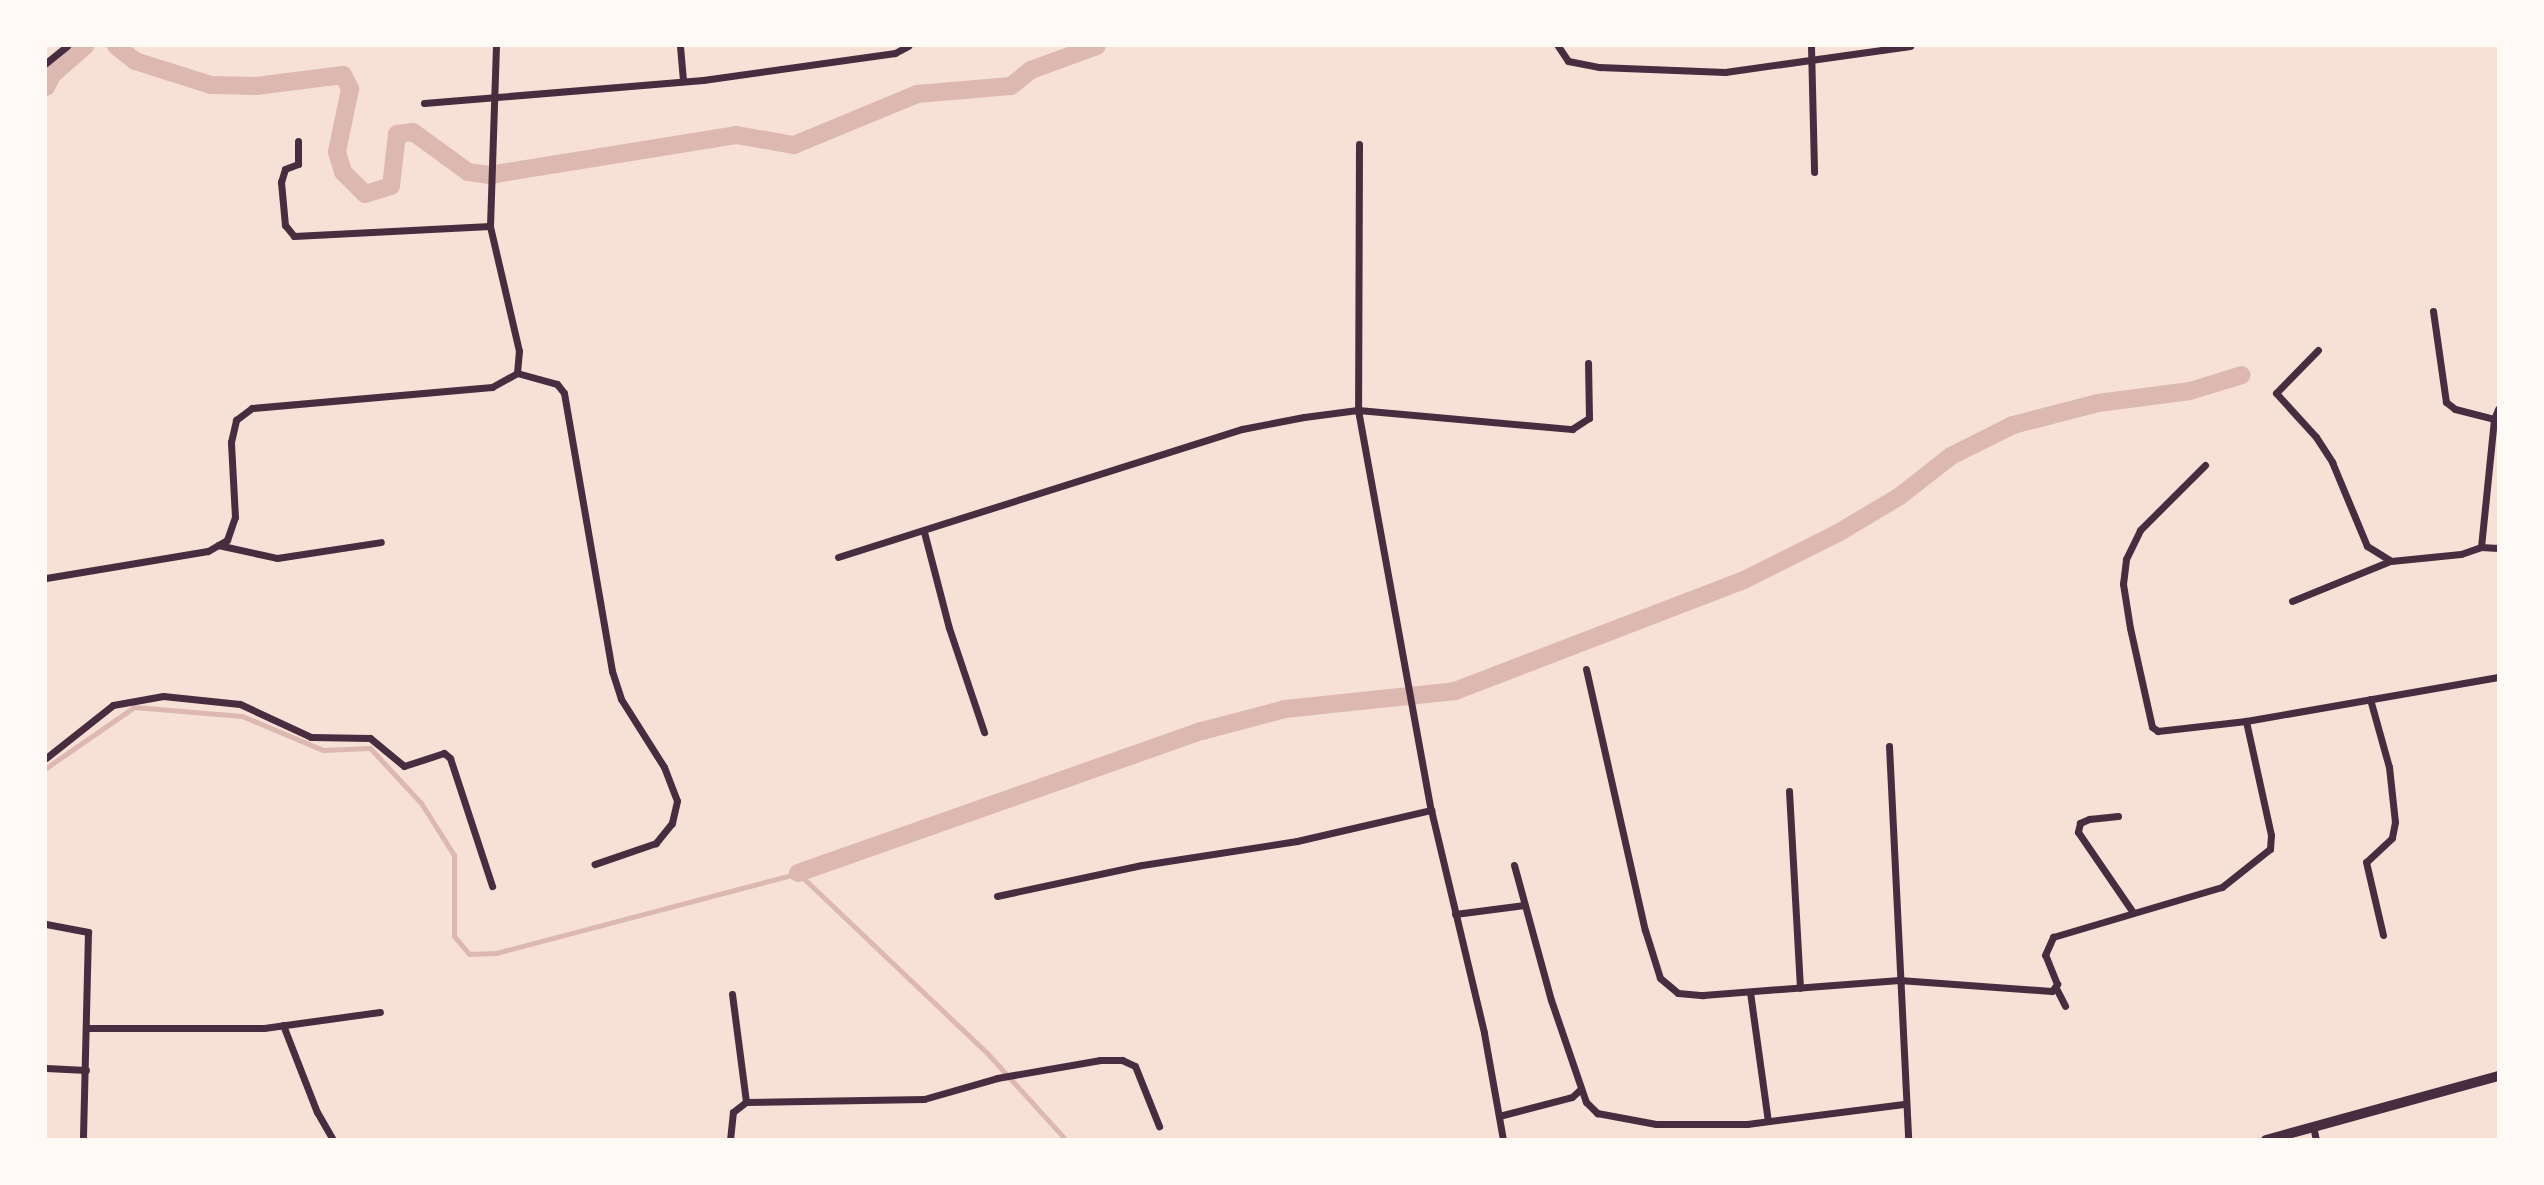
<!DOCTYPE html>
<html>
<head>
<meta charset="utf-8">
<style>
	body { margin:0 }
	#map { position:relative; width:2544px; height:1185px; overflow:hidden; background:#f7e1d7; font-family:Mulish,sans-serif }
	div>[style] { position:absolute }
	.stream>* { height:5px; margin:-2.5px; padding:0 2.5px; transform-origin:2.5px; border-radius:2.5px; background:#dcb8b0 }
	.canal>* { height:18px; margin:-9px; padding:0 9px; transform-origin:9px; border-radius:9px; background:#dcb8b0 }
	.minor>* { height:7px; margin:-3.5px; padding:0 3.5px; transform-origin:3.5px; border-radius:3.5px; background:#4a2c40 }
	.secondary>* { height:10px; margin:-5px; padding:0 5px; transform-origin:5px; border-radius:5px; background:#4a2c40 }
	span { translate:-50% -50%; white-space:nowrap; text-align:center; line-height:1.15; -webkit-text-stroke:7px #fffaf5; paint-order:stroke }
	.frame { position:absolute; inset:0; border:47px solid #fffaf5; pointer-events:none }
</style>
</head>
<body>
<div id="map">
	<div class="stream">
		<i style="left:46px;top:768px;width:107px;rotate:-34.7deg"></i>
		<i style="left:134px;top:707px;width:108px;rotate:4.8deg"></i>
		<i style="left:242px;top:716px;width:88px;rotate:22.8deg"></i>
		<i style="left:323px;top:750px;width:47px;rotate:-2.4deg"></i>
		<i style="left:370px;top:748px;width:75px;rotate:47.2deg"></i>
		<i style="left:421px;top:803px;width:62px;rotate:57.6deg"></i>
		<i style="left:454px;top:855px;width:81px;rotate:90deg"></i>
		<i style="left:454px;top:936px;width:23px;rotate:50deg"></i>
		<i style="left:469px;top:954px;width:27px;rotate:-2deg"></i>
		<i style="left:496px;top:953px;width:312px;rotate:-14.8deg"></i>
		<i style="left:798px;top:873px;width:262px;rotate:43.6deg"></i>
		<i style="left:988px;top:1054px;width:116px;rotate:47.8deg"></i>
	</div>
	<div class="canal">
		<i style="left:116px;top:46px;width:24px;rotate:38deg"></i>
		<i style="left:135px;top:61px;width:80px;rotate:17.5deg"></i>
		<i style="left:211px;top:85px;width:45px;rotate:1.3deg"></i>
		<i style="left:256px;top:86px;width:88px;rotate:-7.2deg"></i>
		<i style="left:343px;top:75px;width:16px;rotate:63deg"></i>
		<i style="left:350px;top:89px;width:64px;rotate:101.7deg"></i>
		<i style="left:337px;top:152px;width:21px;rotate:73deg"></i>
		<i style="left:343px;top:172px;width:31px;rotate:45deg"></i>
		<i style="left:365px;top:194px;width:27px;rotate:-17deg"></i>
		<i style="left:391px;top:186px;width:52px;rotate:-83.4deg"></i>
		<i style="left:397px;top:134px;width:16px;rotate:-7deg"></i>
		<i style="left:413px;top:132px;width:68px;rotate:36deg"></i>
		<i style="left:468px;top:172px;width:21px;rotate:8deg"></i>
		<i style="left:489px;top:175px;width:250px;rotate:-9.2deg"></i>
		<i style="left:736px;top:135px;width:59px;rotate:9.8deg"></i>
		<i style="left:794px;top:145px;width:133px;rotate:-22.5deg"></i>
		<i style="left:917px;top:94px;width:94px;rotate:-4.9deg"></i>
		<i style="left:1011px;top:86px;width:26px;rotate:-39deg"></i>
		<i style="left:1031px;top:70px;width:70px;rotate:-20deg"></i>
		<i style="left:46px;top:87px;width:15px;rotate:-62deg"></i>
		<i style="left:53px;top:74px;width:43px;rotate:-41.2deg"></i>
		<i style="left:798px;top:873px;width:428px;rotate:-19.4deg"></i>
		<i style="left:1202px;top:731px;width:86px;rotate:-14.8deg"></i>
		<i style="left:1285px;top:709px;width:171px;rotate:-6deg"></i>
		<i style="left:1455px;top:691px;width:310px;rotate:-21deg"></i>
		<i style="left:1744px;top:580px;width:105px;rotate:-26.6deg"></i>
		<i style="left:1838px;top:533px;width:72px;rotate:-30.8deg"></i>
		<i style="left:1900px;top:496px;width:65px;rotate:-38.1deg"></i>
		<i style="left:1951px;top:456px;width:69px;rotate:-26.6deg"></i>
		<i style="left:2013px;top:425px;width:88px;rotate:-14.5deg"></i>
		<i style="left:2098px;top:403px;width:93px;rotate:-7.4deg"></i>
		<i style="left:2190px;top:391px;width:54px;rotate:-17.1deg"></i>
	</div>
	<div class="minor">
		<i style="left:680px;top:46px;width:35px;rotate:85deg"></i>
		<i style="left:1558px;top:46px;width:18px;rotate:56deg"></i>
		<i style="left:1568px;top:61px;width:32px;rotate:11deg"></i>
		<i style="left:1599px;top:67px;width:126px;rotate:2.3deg"></i>
		<i style="left:1725px;top:72px;width:187px;rotate:-8deg"></i>
		<i style="left:1811px;top:46px;width:126px;rotate:88.6deg"></i>
		<i style="left:46px;top:63px;width:27px;rotate:-39deg"></i>
		<i style="left:424px;top:103px;width:280px;rotate:-4.7deg"></i>
		<i style="left:703px;top:80px;width:194px;rotate:-8deg"></i>
		<i style="left:895px;top:53px;width:15px;rotate:-28deg"></i>
		<i style="left:298px;top:141px;width:23px;rotate:90deg"></i>
		<i style="left:298px;top:164px;width:14px;rotate:159deg"></i>
		<i style="left:285px;top:169px;width:14px;rotate:107deg"></i>
		<i style="left:281px;top:182px;width:43px;rotate:84.7deg"></i>
		<i style="left:285px;top:225px;width:14px;rotate:51deg"></i>
		<i style="left:294px;top:236px;width:196px;rotate:-2.9deg"></i>
		<i style="left:1359px;top:144px;width:266px;rotate:90.2deg"></i>
		<i style="left:1358px;top:410px;width:407px;rotate:79.7deg"></i>
		<i style="left:1431px;top:810px;width:229px;rotate:76.6deg"></i>
		<i style="left:1484px;top:1033px;width:109px;rotate:79.9deg"></i>
		<i style="left:2433px;top:311px;width:92px;rotate:81.9deg"></i>
		<i style="left:2446px;top:402px;width:11px;rotate:38deg"></i>
		<i style="left:2455px;top:409px;width:40px;rotate:14.4deg"></i>
		<i style="left:2318px;top:350px;width:60px;rotate:134.3deg"></i>
		<i style="left:2276px;top:393px;width:59px;rotate:47.7deg"></i>
		<i style="left:2316px;top:437px;width:30px;rotate:57deg"></i>
		<i style="left:2332px;top:462px;width:91px;rotate:67.4deg"></i>
		<i style="left:2367px;top:546px;width:28px;rotate:32deg"></i>
		<i style="left:2391px;top:561px;width:70px;rotate:-5.7deg"></i>
		<i style="left:2461px;top:554px;width:21px;rotate:-19deg"></i>
		<i style="left:2481px;top:547px;width:129px;rotate:-84.2deg"></i>
		<i style="left:2494px;top:419px;width:11px;rotate:-68deg"></i>
		<i style="left:517px;top:373px;width:41px;rotate:15.4deg"></i>
		<i style="left:557px;top:384px;width:11px;rotate:52deg"></i>
		<i style="left:564px;top:393px;width:282px;rotate:80.2deg"></i>
		<i style="left:612px;top:671px;width:29px;rotate:72deg"></i>
		<i style="left:621px;top:699px;width:80px;rotate:57.7deg"></i>
		<i style="left:664px;top:767px;width:36px;rotate:69deg"></i>
		<i style="left:677px;top:801px;width:23px;rotate:103deg"></i>
		<i style="left:672px;top:823px;width:26px;rotate:129deg"></i>
		<i style="left:656px;top:843px;width:65px;rotate:161deg"></i>
		<i style="left:924px;top:532px;width:99px;rotate:75.4deg"></i>
		<i style="left:949px;top:628px;width:110px;rotate:71.4deg"></i>
		<i style="left:218px;top:545px;width:60px;rotate:12.4deg"></i>
		<i style="left:277px;top:558px;width:105px;rotate:-8.7deg"></i>
		<i style="left:2481px;top:547px;width:17px;rotate:3deg"></i>
		<i style="left:838px;top:557px;width:424px;rotate:-17.6deg"></i>
		<i style="left:1242px;top:429px;width:63px;rotate:-11deg"></i>
		<i style="left:1304px;top:417px;width:54px;rotate:-7.4deg"></i>
		<i style="left:1358px;top:410px;width:215px;rotate:5.1deg"></i>
		<i style="left:1572px;top:429px;width:20px;rotate:-33deg"></i>
		<i style="left:1589px;top:418px;width:55px;rotate:-91deg"></i>
		<i style="left:46px;top:578px;width:164px;rotate:-9.5deg"></i>
		<i style="left:208px;top:551px;width:22px;rotate:-30deg"></i>
		<i style="left:227px;top:540px;width:24px;rotate:-71deg"></i>
		<i style="left:235px;top:517px;width:75px;rotate:-93.1deg"></i>
		<i style="left:231px;top:442px;width:23px;rotate:-77deg"></i>
		<i style="left:236px;top:420px;width:20px;rotate:-37deg"></i>
		<i style="left:252px;top:408px;width:241px;rotate:-5deg"></i>
		<i style="left:492px;top:387px;width:29px;rotate:-29deg"></i>
		<i style="left:517px;top:373px;width:22px;rotate:-85deg"></i>
		<i style="left:519px;top:351px;width:128px;rotate:-103.1deg"></i>
		<i style="left:490px;top:226px;width:180px;rotate:-88.1deg"></i>
		<i style="left:2292px;top:601px;width:106px;rotate:-22.2deg"></i>
		<i style="left:1586px;top:669px;width:268px;rotate:77.3deg"></i>
		<i style="left:1645px;top:930px;width:50px;rotate:72.6deg"></i>
		<i style="left:1660px;top:978px;width:23px;rotate:40deg"></i>
		<i style="left:1678px;top:993px;width:25px;rotate:5deg"></i>
		<i style="left:1703px;top:995px;width:197px;rotate:-4.4deg"></i>
		<i style="left:1899px;top:980px;width:153px;rotate:4.1deg"></i>
		<i style="left:2052px;top:991px;width:9px;rotate:-54deg"></i>
		<i style="left:2057px;top:984px;width:31px;rotate:-112deg"></i>
		<i style="left:2045px;top:955px;width:20px;rotate:-66deg"></i>
		<i style="left:2053px;top:937px;width:176px;rotate:-16.5deg"></i>
		<i style="left:2222px;top:887px;width:61px;rotate:-38.4deg"></i>
		<i style="left:2270px;top:849px;width:14px;rotate:-86deg"></i>
		<i style="left:2271px;top:835px;width:117px;rotate:-102.4deg"></i>
		<i style="left:2246px;top:721px;width:89px;rotate:173.5deg"></i>
		<i style="left:2158px;top:731px;width:7px;rotate:-146deg"></i>
		<i style="left:2152px;top:727px;width:101px;rotate:-102.5deg"></i>
		<i style="left:2130px;top:628px;width:45px;rotate:-99deg"></i>
		<i style="left:2123px;top:584px;width:25px;rotate:-83deg"></i>
		<i style="left:2126px;top:559px;width:32px;rotate:-64deg"></i>
		<i style="left:2140px;top:530px;width:92px;rotate:-45deg"></i>
		<i style="left:2370px;top:699px;width:71px;rotate:74.4deg"></i>
		<i style="left:2389px;top:767px;width:55px;rotate:83.8deg"></i>
		<i style="left:2395px;top:822px;width:16px;rotate:101deg"></i>
		<i style="left:2392px;top:838px;width:35px;rotate:137deg"></i>
		<i style="left:2366px;top:862px;width:75px;rotate:76.9deg"></i>
		<i style="left:2246px;top:721px;width:256px;rotate:-9.9deg"></i>
		<i style="left:1889px;top:746px;width:394px;rotate:87.2deg"></i>
		<i style="left:46px;top:758px;width:85px;rotate:-38.3deg"></i>
		<i style="left:113px;top:705px;width:51px;rotate:-10.2deg"></i>
		<i style="left:163px;top:696px;width:77px;rotate:5.9deg"></i>
		<i style="left:240px;top:704px;width:78px;rotate:24.9deg"></i>
		<i style="left:311px;top:737px;width:59px;rotate:1deg"></i>
		<i style="left:370px;top:738px;width:44px;rotate:39.5deg"></i>
		<i style="left:404px;top:766px;width:42px;rotate:-18deg"></i>
		<i style="left:444px;top:753px;width:8px;rotate:40deg"></i>
		<i style="left:450px;top:758px;width:135px;rotate:71.8deg"></i>
		<i style="left:1789px;top:791px;width:197px;rotate:86.8deg"></i>
		<i style="left:2118px;top:816px;width:29px;rotate:174deg"></i>
		<i style="left:2089px;top:819px;width:10px;rotate:156deg"></i>
		<i style="left:2080px;top:823px;width:9px;rotate:103deg"></i>
		<i style="left:2078px;top:832px;width:96px;rotate:55.6deg"></i>
		<i style="left:1514px;top:865px;width:140px;rotate:74.7deg"></i>
		<i style="left:1551px;top:1000px;width:108px;rotate:71.1deg"></i>
		<i style="left:1586px;top:1102px;width:16px;rotate:45deg"></i>
		<i style="left:1597px;top:1113px;width:60px;rotate:10.6deg"></i>
		<i style="left:1656px;top:1124px;width:91px"></i>
		<i style="left:1747px;top:1124px;width:158px;rotate:-7.3deg"></i>
		<i style="left:997px;top:896px;width:148px;rotate:-12.1deg"></i>
		<i style="left:1142px;top:865px;width:157px;rotate:-8.8deg"></i>
		<i style="left:1297px;top:841px;width:138px;rotate:-13deg"></i>
		<i style="left:1455px;top:914px;width:70px;rotate:-7.4deg"></i>
		<i style="left:46px;top:924px;width:43px;rotate:10.8deg"></i>
		<i style="left:88px;top:932px;width:208px;rotate:91.4deg"></i>
		<i style="left:2056px;top:988px;width:20px;rotate:63deg"></i>
		<i style="left:1750px;top:992px;width:130px;rotate:82.1deg"></i>
		<i style="left:732px;top:994px;width:109px;rotate:82.6deg"></i>
		<i style="left:283px;top:1025px;width:93px;rotate:68.7deg"></i>
		<i style="left:317px;top:1112px;width:32px;rotate:60deg"></i>
		<i style="left:87px;top:1028px;width:177px"></i>
		<i style="left:264px;top:1028px;width:117px;rotate:-7.9deg"></i>
		<i style="left:46px;top:1068px;width:40px;rotate:2.9deg"></i>
		<i style="left:1499px;top:1116px;width:75px;rotate:-14.6deg"></i>
		<i style="left:1572px;top:1097px;width:12px;rotate:-42deg"></i>
		<i style="left:2313px;top:1126px;width:14px;rotate:78deg"></i>
		<i style="left:730px;top:1140px;width:28px;rotate:-84deg"></i>
		<i style="left:733px;top:1112px;width:16px;rotate:-38deg"></i>
		<i style="left:746px;top:1102px;width:178px;rotate:-1deg"></i>
		<i style="left:924px;top:1099px;width:76px;rotate:-16deg"></i>
		<i style="left:997px;top:1078px;width:105px;rotate:-9.9deg"></i>
		<i style="left:1100px;top:1060px;width:22px"></i>
		<i style="left:1122px;top:1060px;width:14px;rotate:25deg"></i>
		<i style="left:1135px;top:1066px;width:65px;rotate:68.2deg"></i>
	</div>
	<div class="secondary">
		<i style="left:2266px;top:1140px;width:241px;rotate:-15.4deg"></i>
	</div>
	<div class="frame"></div>
</div>
</body>
</html>
